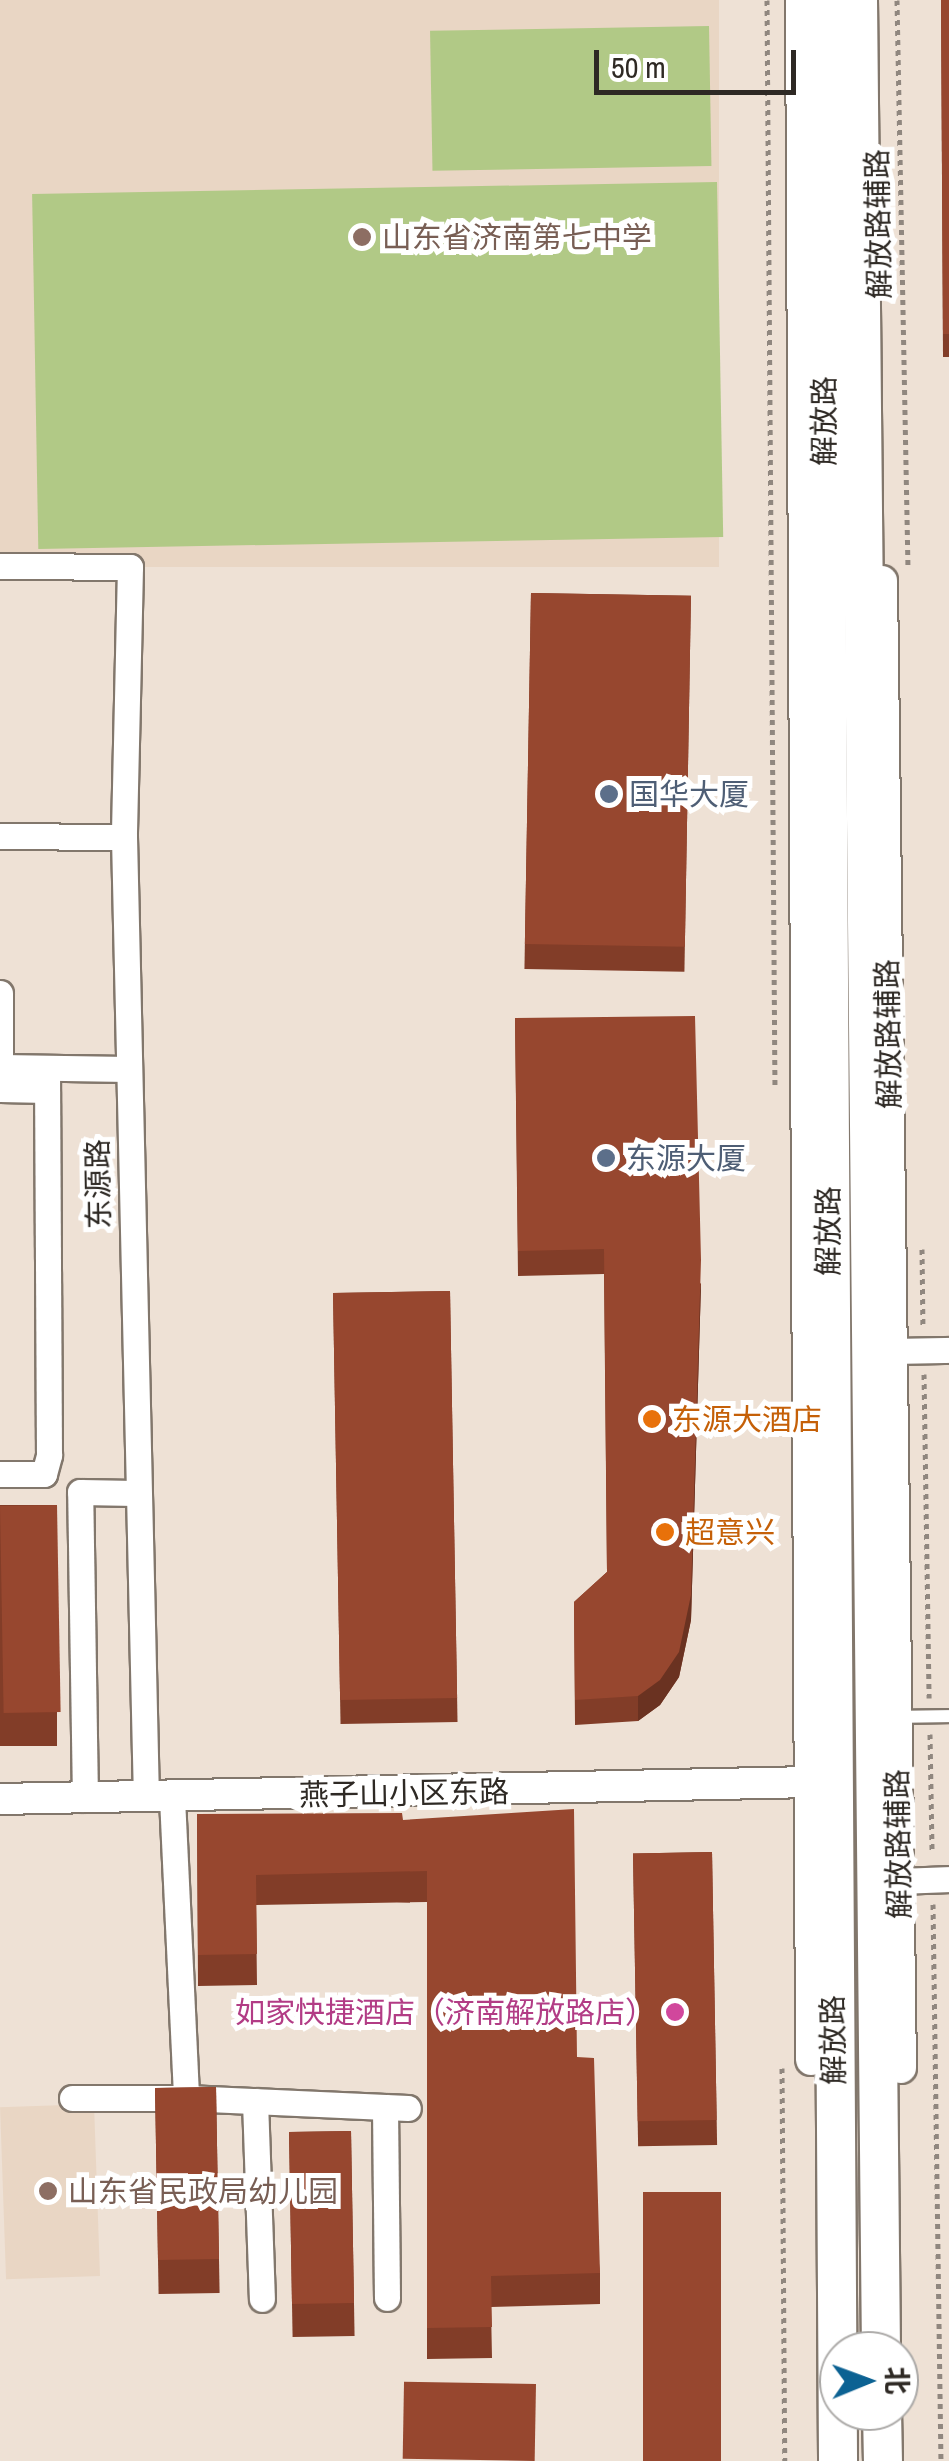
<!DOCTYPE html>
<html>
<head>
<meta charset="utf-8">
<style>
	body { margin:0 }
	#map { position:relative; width:949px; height:2461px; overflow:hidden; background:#eee1d5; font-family:"Archivo Narrow","Noto Sans SC",sans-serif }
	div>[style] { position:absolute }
	.built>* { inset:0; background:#e9d6c4; transform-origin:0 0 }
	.green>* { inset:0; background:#b1c986; transform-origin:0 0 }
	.path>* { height:5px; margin-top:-2.5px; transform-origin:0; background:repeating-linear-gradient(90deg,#90877f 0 5px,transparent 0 10px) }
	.roads { filter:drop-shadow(2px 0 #82776c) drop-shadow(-2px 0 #82776c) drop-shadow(0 2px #82776c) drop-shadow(0 -2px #82776c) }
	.service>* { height:12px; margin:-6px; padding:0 6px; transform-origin:6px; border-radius:6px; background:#fff }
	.minor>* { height:25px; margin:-12.5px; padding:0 12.5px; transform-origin:12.5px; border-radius:12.5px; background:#fff }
	.tertiary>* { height:30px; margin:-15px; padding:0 15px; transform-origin:15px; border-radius:15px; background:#fff }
	.primary>* { height:38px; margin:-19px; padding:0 19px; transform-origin:19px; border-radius:19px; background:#fff }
	.wall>* { inset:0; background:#823d28; transform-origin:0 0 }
	.shaded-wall>* { inset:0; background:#6a3221 }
	.building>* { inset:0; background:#97472f; transform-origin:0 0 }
	.dots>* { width:28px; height:28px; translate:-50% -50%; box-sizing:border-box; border:5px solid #fff; border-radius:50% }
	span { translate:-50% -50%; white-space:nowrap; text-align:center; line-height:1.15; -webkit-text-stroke:10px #fff; paint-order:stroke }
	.street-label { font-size:30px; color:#2e2924 }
	.education-label { font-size:30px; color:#785e54 }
	.left { translate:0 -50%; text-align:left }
	.service-label { font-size:30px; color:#4e5e75 }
	.food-label { font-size:30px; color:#c56008 }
	.hotel-label { font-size:30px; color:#b23c85 }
	.right { translate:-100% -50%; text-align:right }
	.north { position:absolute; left:819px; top:2331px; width:100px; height:100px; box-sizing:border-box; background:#fff; border:2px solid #aba9a7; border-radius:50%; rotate:89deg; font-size:28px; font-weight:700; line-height:40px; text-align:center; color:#2e2924 }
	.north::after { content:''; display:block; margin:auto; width:35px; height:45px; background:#0c6293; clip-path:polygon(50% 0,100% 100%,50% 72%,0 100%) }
	.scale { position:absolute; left:594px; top:50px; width:202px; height:45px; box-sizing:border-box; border:5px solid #2e2924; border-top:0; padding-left:12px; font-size:30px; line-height:35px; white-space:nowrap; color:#2e2924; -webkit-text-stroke:8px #fff; paint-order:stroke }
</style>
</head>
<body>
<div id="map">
	<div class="built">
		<i style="left:0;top:0;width:719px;height:567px"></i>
		<i style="left:94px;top:2104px;width:172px;height:94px;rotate:88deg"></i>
	</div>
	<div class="green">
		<i style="left:709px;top:26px;width:140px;height:279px;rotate:89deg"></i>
		<i style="left:717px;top:182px;width:355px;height:685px;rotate:89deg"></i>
	</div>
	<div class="path">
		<i style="left:767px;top:0;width:1087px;rotate:89.58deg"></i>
		<i style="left:897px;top:0;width:568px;rotate:88.89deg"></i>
		<i style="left:922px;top:1249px;width:79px;rotate:89.3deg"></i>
		<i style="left:924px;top:1374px;width:324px;rotate:89.1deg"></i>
		<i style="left:930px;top:1734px;width:119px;rotate:89deg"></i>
		<i style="left:933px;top:1904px;width:557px;rotate:89.18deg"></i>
		<i style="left:782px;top:2068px;width:393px;rotate:89.6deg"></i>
	</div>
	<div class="roads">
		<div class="service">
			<i style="left:897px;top:1717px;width:52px;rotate:-1.1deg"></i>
		</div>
		<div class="minor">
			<i style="left:0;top:566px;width:130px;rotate:0.4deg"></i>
			<i style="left:130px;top:567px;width:270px;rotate:91.3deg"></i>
			<i style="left:124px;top:837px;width:961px;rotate:88.69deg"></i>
			<i style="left:0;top:836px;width:124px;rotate:0.5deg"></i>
			<i style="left:0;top:993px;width:74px;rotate:90deg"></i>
			<i style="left:1px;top:1067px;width:127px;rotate:0.9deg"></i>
			<i style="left:0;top:1089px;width:47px;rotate:1.2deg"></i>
			<i style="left:891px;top:1351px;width:58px;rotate:-1deg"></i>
			<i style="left:0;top:1474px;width:44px"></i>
			<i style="left:44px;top:1474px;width:20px;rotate:-75deg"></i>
			<i style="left:49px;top:1455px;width:387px;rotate:-90.3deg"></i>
			<i style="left:172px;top:1798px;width:300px;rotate:87.3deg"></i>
			<i style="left:186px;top:2098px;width:222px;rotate:2.6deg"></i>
			<i style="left:85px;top:1799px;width:307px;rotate:-90.9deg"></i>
			<i style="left:80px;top:1492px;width:56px;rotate:1deg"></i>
			<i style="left:898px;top:1881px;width:51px;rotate:-2.2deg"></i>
			<i style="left:72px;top:2098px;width:114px"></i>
			<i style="left:255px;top:2101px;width:198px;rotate:88deg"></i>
			<i style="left:385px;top:2107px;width:191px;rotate:89.4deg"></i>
		</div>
		<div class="tertiary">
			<i style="left:801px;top:0;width:2060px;rotate:89.72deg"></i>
			<i style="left:882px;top:581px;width:1487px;rotate:89.27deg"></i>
			<i style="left:0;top:1799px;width:809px;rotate:-1.2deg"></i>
		</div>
		<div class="primary">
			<i style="left:823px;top:0;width:2461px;rotate:89.65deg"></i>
			<i style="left:858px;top:0;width:2351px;rotate:89.44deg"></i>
			<i style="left:882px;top:2411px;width:50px;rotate:88.9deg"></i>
		</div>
	</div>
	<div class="wall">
		<i style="clip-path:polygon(941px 0,949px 0,949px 357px,943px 357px)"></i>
		<i style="left:531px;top:593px;width:160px;height:376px;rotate:1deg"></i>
		<i style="clip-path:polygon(515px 1018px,701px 1284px,691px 1620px,679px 1677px,660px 1705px,638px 1721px,575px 1725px,574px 1602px,607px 1572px,604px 1274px,518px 1276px)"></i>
		<i style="left:450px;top:1291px;width:431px;height:117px;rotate:89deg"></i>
		<i style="left:57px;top:1505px;width:241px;height:57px;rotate:90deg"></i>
		<i style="clip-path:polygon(197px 1814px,403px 1820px,577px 2057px,600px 2273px,600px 2304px,491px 2307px,492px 2358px,427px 2359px,427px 1902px,256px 1905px,257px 1985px,198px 1986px)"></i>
		<i style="left:712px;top:1852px;width:293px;height:79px;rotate:89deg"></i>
		<i style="left:216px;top:2087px;width:206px;height:61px;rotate:89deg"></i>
		<i style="left:351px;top:2131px;width:205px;height:62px;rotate:89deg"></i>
	</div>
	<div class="shaded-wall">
		<i style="clip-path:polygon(701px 1284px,691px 1620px,679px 1677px,660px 1705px,638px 1721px,638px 1696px)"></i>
	</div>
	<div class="building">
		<i style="clip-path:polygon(941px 0,949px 0,949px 334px,943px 334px)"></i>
		<i style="left:531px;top:593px;width:160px;height:351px;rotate:1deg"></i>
		<i style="clip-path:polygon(695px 1016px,701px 1260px,691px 1595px,679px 1652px,660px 1680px,638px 1696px,575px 1700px,574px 1602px,607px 1572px,604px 1249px,518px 1251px,515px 1018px)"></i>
		<i style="left:450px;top:1291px;width:407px;height:117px;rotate:89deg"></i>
		<i style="left:57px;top:1505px;width:207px;height:57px;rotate:89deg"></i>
		<i style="clip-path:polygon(574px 1809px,577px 2057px,594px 2058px,600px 2273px,491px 2276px,492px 2327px,427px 2328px,427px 1871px,256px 1875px,257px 1954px,198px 1955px,197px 1814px,402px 1813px,403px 1820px)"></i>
		<i style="left:712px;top:1852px;width:268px;height:79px;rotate:89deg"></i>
		<i style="left:216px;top:2087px;width:172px;height:61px;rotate:89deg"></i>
		<i style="left:351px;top:2131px;width:172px;height:62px;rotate:89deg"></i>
		<i style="left:643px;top:2192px;width:78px;height:269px"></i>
		<i style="left:536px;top:2384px;width:77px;height:132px;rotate:91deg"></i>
	</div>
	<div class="dots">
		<i style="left:362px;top:237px;background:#8d6e63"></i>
		<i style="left:609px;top:794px;background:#5c6f8a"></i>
		<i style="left:606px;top:1158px;background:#5c6f8a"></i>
		<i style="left:652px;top:1419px;background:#e8710a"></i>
		<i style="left:665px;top:1532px;background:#e8710a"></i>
		<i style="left:675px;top:2012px;background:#d1479c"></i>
		<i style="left:48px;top:2191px;background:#8d6e63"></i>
	</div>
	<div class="street-label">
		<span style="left:878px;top:224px;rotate:-91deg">解放路辅路</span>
		<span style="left:824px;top:421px;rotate:-90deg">解放路</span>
		<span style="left:888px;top:1034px;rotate:-91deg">解放路辅路</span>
		<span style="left:98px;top:1184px;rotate:-91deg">东源路</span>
		<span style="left:828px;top:1231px;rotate:-90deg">解放路</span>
		<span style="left:404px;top:1793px;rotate:-1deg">燕子山小区东路</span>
		<span style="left:898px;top:1844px;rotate:-91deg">解放路辅路</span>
		<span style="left:833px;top:2040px;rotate:-91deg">解放路</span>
	</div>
	<div class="education-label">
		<span class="left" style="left:382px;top:237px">山东省济南第七中学</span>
		<span class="left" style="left:68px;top:2191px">山东省民政局幼儿园</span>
	</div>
	<div class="service-label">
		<span class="left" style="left:629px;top:794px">国华大厦</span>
		<span class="left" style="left:626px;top:1158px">东源大厦</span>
	</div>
	<div class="food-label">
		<span class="left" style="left:672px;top:1419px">东源大酒店</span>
		<span class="left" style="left:685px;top:1532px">超意兴</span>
	</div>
	<div class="hotel-label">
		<span class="right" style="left:655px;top:2012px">如家快捷酒店（济南解放路店）</span>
	</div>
	<div class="north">北</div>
	<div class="scale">50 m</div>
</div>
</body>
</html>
